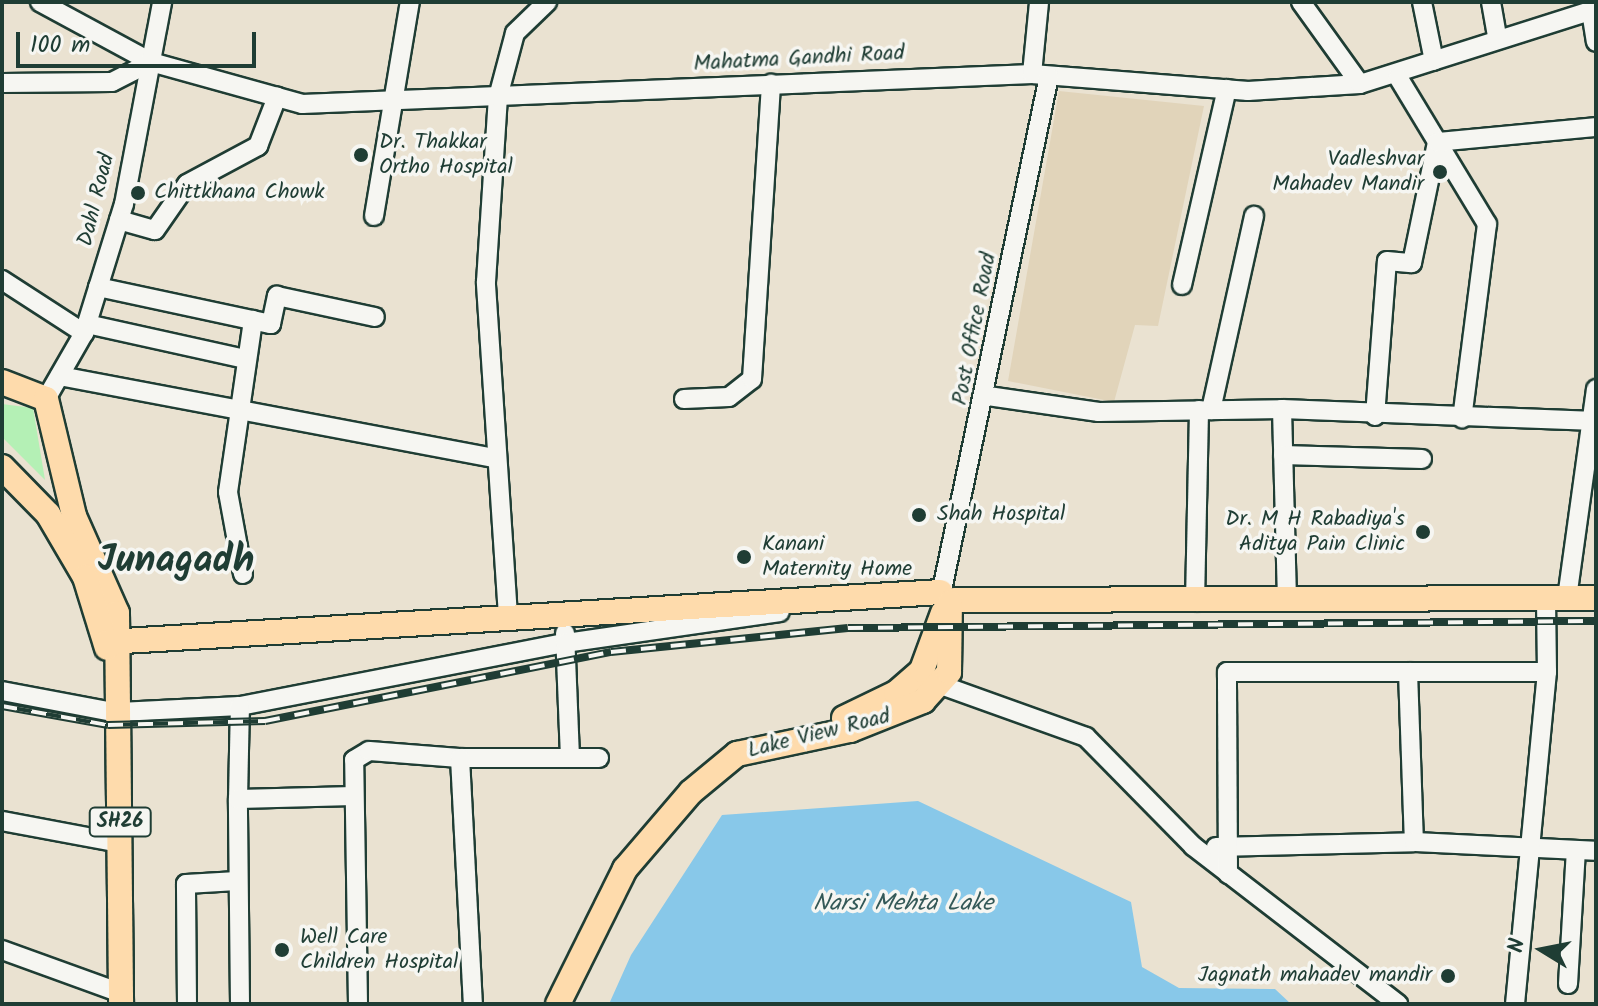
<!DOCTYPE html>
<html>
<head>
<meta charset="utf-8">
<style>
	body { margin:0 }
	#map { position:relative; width:1598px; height:1006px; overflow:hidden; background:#eae2d1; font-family:Kalam,sans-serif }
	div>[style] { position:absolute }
	.built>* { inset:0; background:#e1d4ba }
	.green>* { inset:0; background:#b4f0b5 }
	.water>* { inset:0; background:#88c8e9 }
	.roads { filter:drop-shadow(2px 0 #1f3d34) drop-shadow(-2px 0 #1f3d34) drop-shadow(0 2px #1f3d34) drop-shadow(0 -2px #1f3d34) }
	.minor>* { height:18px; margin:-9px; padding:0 9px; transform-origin:9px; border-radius:9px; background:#f6f6f2 }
	.major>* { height:24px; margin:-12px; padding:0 12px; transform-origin:12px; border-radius:12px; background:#fedbac }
	.rail>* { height:8px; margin-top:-4px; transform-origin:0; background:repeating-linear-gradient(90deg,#f6f6f2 0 15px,#1f3d34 0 30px); box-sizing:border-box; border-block:2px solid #1f3d34 }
	.dots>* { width:22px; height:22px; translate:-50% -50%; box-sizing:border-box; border:4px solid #f6f6f2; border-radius:50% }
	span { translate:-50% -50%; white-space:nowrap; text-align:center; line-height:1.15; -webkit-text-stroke:7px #f6f6f2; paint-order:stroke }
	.shield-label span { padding:2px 6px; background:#f6f6f2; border:2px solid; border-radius:6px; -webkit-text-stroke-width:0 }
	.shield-label { font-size:20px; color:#1f3d34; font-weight:700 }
	.street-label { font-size:22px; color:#1f3d34 }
	.poi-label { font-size:22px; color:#1f3d34 }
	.left { translate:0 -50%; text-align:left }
	.right { translate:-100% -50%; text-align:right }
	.water-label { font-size:24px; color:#345958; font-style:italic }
	.town-label { font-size:38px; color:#1f3d34; font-weight:700 }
	.frame { position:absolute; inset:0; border:4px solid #1f3d34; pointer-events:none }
	.north { position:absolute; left:1502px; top:910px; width:80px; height:80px; -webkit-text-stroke:6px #f6f6f2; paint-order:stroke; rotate:280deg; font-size:22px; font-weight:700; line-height:32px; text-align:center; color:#1f3d34 }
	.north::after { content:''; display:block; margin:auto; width:28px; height:36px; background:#1f3d34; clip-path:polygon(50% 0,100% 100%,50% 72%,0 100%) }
	.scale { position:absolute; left:16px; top:32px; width:240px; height:36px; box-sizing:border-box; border:4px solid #1f3d34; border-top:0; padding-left:10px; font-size:24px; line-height:28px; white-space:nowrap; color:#1f3d34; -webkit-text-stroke:6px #f6f6f2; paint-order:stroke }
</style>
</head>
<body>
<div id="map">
	<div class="built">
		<i style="clip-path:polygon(1059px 91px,1204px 106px,1158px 326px,1135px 325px,1114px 402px,1008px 381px)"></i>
	</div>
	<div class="green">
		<i style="clip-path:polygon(2px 404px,33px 408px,45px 480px,2px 437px)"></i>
	</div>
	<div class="water">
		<i style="clip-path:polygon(918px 801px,1131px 902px,1142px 967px,1179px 988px,1275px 989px,1291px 1004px,609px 1004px,631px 955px,722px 815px)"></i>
	</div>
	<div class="roads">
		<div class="minor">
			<i style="left:40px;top:2px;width:126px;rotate:28.4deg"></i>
			<i style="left:151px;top:62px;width:157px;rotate:15.5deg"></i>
			<i style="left:302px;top:104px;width:731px;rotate:-2.35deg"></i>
			<i style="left:1032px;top:74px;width:217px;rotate:4.5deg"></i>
			<i style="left:1248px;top:91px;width:112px;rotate:-3.6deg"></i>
			<i style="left:1360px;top:84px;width:248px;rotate:-17.6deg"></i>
			<i style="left:1301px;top:2px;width:101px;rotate:54.3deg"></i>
			<i style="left:1422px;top:2px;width:60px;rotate:78.5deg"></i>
			<i style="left:1491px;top:2px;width:36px;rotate:80deg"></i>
			<i style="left:1591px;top:11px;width:31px;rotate:81deg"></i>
			<i style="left:1032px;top:74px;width:72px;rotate:-84.4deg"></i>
			<i style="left:1398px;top:77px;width:172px;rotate:58.8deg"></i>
			<i style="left:1487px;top:224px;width:196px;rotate:97.3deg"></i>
			<i style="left:2px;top:83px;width:110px;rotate:-0.5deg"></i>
			<i style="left:112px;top:82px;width:44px;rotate:-27.1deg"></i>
			<i style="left:374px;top:216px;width:217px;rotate:-80.5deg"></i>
			<i style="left:119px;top:220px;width:37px;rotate:16deg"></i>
			<i style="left:155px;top:230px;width:56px;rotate:-55.2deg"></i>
			<i style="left:187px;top:184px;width:81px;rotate:-28.2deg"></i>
			<i style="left:258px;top:146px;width:53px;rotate:-68.8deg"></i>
			<i style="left:2px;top:280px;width:98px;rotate:32.9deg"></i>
			<i style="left:1182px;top:285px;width:201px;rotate:-77.1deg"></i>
			<i style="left:98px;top:287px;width:177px;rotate:12.1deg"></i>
			<i style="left:271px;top:324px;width:29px;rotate:-78deg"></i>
			<i style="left:277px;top:296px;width:100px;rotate:12.1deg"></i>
			<i style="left:87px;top:324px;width:162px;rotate:12.5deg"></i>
			<i style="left:60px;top:376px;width:444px;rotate:10.7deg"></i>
			<i style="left:988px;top:396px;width:112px;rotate:8.2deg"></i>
			<i style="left:1099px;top:412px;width:183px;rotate:-0.9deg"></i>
			<i style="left:1282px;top:409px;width:314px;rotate:2.2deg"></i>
			<i style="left:46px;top:399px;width:76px;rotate:-60.1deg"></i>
			<i style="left:84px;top:333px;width:135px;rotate:-72.8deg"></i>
			<i style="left:124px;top:204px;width:206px;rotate:-79.3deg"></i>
			<i style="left:684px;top:399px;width:45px;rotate:-2.5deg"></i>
			<i style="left:729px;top:397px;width:29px;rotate:-38deg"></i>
			<i style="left:752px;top:379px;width:296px;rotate:-86.3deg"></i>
			<i style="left:1282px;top:409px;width:187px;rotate:88.5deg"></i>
			<i style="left:1211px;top:410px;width:199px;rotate:-77.5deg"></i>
			<i style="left:1375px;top:416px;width:155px;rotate:-85.6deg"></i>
			<i style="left:1387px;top:261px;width:25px;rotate:5deg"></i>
			<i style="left:1412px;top:263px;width:124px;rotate:-78.3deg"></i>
			<i style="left:1437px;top:142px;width:160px;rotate:-5.4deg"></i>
			<i style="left:1283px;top:455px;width:139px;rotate:1.6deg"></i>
			<i style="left:243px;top:574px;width:83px;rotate:-100.4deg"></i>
			<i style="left:228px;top:492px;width:174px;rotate:-81.7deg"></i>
			<i style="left:942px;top:590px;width:525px;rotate:-78.24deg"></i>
			<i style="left:1567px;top:598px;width:211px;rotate:-82.1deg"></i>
			<i style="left:1195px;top:602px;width:192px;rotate:-88.8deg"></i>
			<i style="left:508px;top:616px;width:335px;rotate:-93.8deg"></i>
			<i style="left:486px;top:282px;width:185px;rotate:-86.3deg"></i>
			<i style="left:498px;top:97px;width:66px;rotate:-75.1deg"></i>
			<i style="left:515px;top:33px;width:45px;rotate:-44.1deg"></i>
			<i style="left:565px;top:633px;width:125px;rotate:87.7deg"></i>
			<i style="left:1408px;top:672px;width:170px;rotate:88deg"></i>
			<i style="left:927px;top:680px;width:169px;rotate:19.7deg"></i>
			<i style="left:1086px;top:737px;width:153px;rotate:45.5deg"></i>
			<i style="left:1193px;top:846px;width:259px;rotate:37.6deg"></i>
			<i style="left:2px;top:691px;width:108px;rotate:10.7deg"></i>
			<i style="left:119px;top:712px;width:121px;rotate:-2.8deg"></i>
			<i style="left:240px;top:706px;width:331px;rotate:-11deg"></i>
			<i style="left:565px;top:643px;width:217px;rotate:-8.2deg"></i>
			<i style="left:460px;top:758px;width:139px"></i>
			<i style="left:238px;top:799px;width:93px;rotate:-88.8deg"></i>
			<i style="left:2px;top:821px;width:120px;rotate:10.6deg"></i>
			<i style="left:1216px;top:847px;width:198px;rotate:-1.4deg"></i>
			<i style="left:1414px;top:842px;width:182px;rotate:2.8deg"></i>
			<i style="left:1228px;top:874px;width:202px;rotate:-90.3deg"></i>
			<i style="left:1227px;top:672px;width:320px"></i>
			<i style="left:2px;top:950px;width:127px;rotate:19.9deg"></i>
			<i style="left:1568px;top:984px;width:134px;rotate:-86.6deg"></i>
			<i style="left:187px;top:1004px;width:120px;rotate:-90.5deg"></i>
			<i style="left:186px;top:884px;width:51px;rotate:-3.4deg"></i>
			<i style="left:240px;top:1004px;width:205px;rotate:-90.6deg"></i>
			<i style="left:238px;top:799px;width:116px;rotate:-1.5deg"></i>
			<i style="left:358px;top:1004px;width:244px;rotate:-90.9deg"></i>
			<i style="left:354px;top:760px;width:17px;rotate:-31deg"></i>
			<i style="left:369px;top:751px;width:91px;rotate:4.4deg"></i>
			<i style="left:460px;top:758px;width:246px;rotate:87deg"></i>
			<i style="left:1515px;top:1004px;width:334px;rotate:-84.5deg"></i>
			<i style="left:1547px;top:672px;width:74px;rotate:-90.8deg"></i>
		</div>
		<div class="major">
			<i style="left:2px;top:382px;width:47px;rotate:21.1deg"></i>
			<i style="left:46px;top:399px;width:120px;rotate:76.5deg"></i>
			<i style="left:74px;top:516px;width:106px;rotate:66.1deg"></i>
			<i style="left:117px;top:613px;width:391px;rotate:89.4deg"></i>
			<i style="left:2px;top:467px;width:66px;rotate:45.6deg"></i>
			<i style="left:48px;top:514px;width:73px;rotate:59.6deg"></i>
			<i style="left:85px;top:577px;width:74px;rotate:72.8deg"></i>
			<i style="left:954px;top:600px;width:642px;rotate:-0.18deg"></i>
			<i style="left:107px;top:642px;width:835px;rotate:-3.43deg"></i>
			<i style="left:844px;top:718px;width:58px;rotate:-25.7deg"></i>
			<i style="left:896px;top:693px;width:35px;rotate:-41deg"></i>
			<i style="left:922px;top:670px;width:61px;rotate:-69.8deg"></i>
			<i style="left:558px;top:1004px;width:151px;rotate:-63.6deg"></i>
			<i style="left:625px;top:869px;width:101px;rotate:-49.4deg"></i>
			<i style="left:691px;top:792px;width:60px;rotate:-39.6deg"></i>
			<i style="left:737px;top:754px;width:116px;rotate:-12deg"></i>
			<i style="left:850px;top:730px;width:79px;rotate:-21.7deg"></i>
			<i style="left:923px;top:701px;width:39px;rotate:-48deg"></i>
			<i style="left:949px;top:672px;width:69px;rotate:-89.2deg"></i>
		</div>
	</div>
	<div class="rail">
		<i style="left:2px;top:706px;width:108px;rotate:10.2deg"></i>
		<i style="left:108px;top:725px;width:157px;rotate:-1.5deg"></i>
		<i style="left:265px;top:721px;width:353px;rotate:-11.3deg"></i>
		<i style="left:611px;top:652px;width:238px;rotate:-5.8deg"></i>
		<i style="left:848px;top:628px;width:748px;rotate:-0.54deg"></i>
	</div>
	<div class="dots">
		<i style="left:361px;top:155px;background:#1f3d34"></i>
		<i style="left:1440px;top:172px;background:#1f3d34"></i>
		<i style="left:138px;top:193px;background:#1f3d34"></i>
		<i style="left:919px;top:515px;background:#1f3d34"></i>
		<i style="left:1423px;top:532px;background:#1f3d34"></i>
		<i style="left:744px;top:557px;background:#1f3d34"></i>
		<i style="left:282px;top:950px;background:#1f3d34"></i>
		<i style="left:1448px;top:976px;background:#1f3d34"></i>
	</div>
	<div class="shield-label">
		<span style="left:120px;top:822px">SH26</span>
	</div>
	<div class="street-label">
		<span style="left:799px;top:59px;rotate:-3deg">Mahatma Gandhi Road</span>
		<span style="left:97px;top:200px;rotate:-76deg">Dahl Road</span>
		<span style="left:975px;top:329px;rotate:-79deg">Post Office Road</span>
		<span style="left:819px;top:734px;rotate:-14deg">Lake View Road</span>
	</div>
	<div class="poi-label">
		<span class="left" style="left:379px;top:155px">Dr. Thakkar<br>Ortho Hospital</span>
		<span class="right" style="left:1424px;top:172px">Vadleshvar<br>Mahadev Mandir</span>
		<span class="left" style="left:154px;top:193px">Chittkhana Chowk</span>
		<span class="left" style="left:937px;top:515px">Shah Hospital</span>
		<span class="right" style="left:1405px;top:532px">Dr. M H Rabadiya's<br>Aditya Pain Clinic</span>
		<span class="left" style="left:762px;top:557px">Kanani<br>Maternity Home</span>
		<span class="left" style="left:300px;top:950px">Well Care<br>Children Hospital</span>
		<span class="right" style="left:1432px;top:976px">Jagnath mahadev mandir</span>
	</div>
	<div class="water-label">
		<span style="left:903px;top:904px">Narsi Mehta Lake</span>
	</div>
	<div class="town-label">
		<span style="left:176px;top:562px">Junagadh</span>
	</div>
	<div class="frame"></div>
	<div class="north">N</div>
	<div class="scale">100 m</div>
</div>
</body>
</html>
